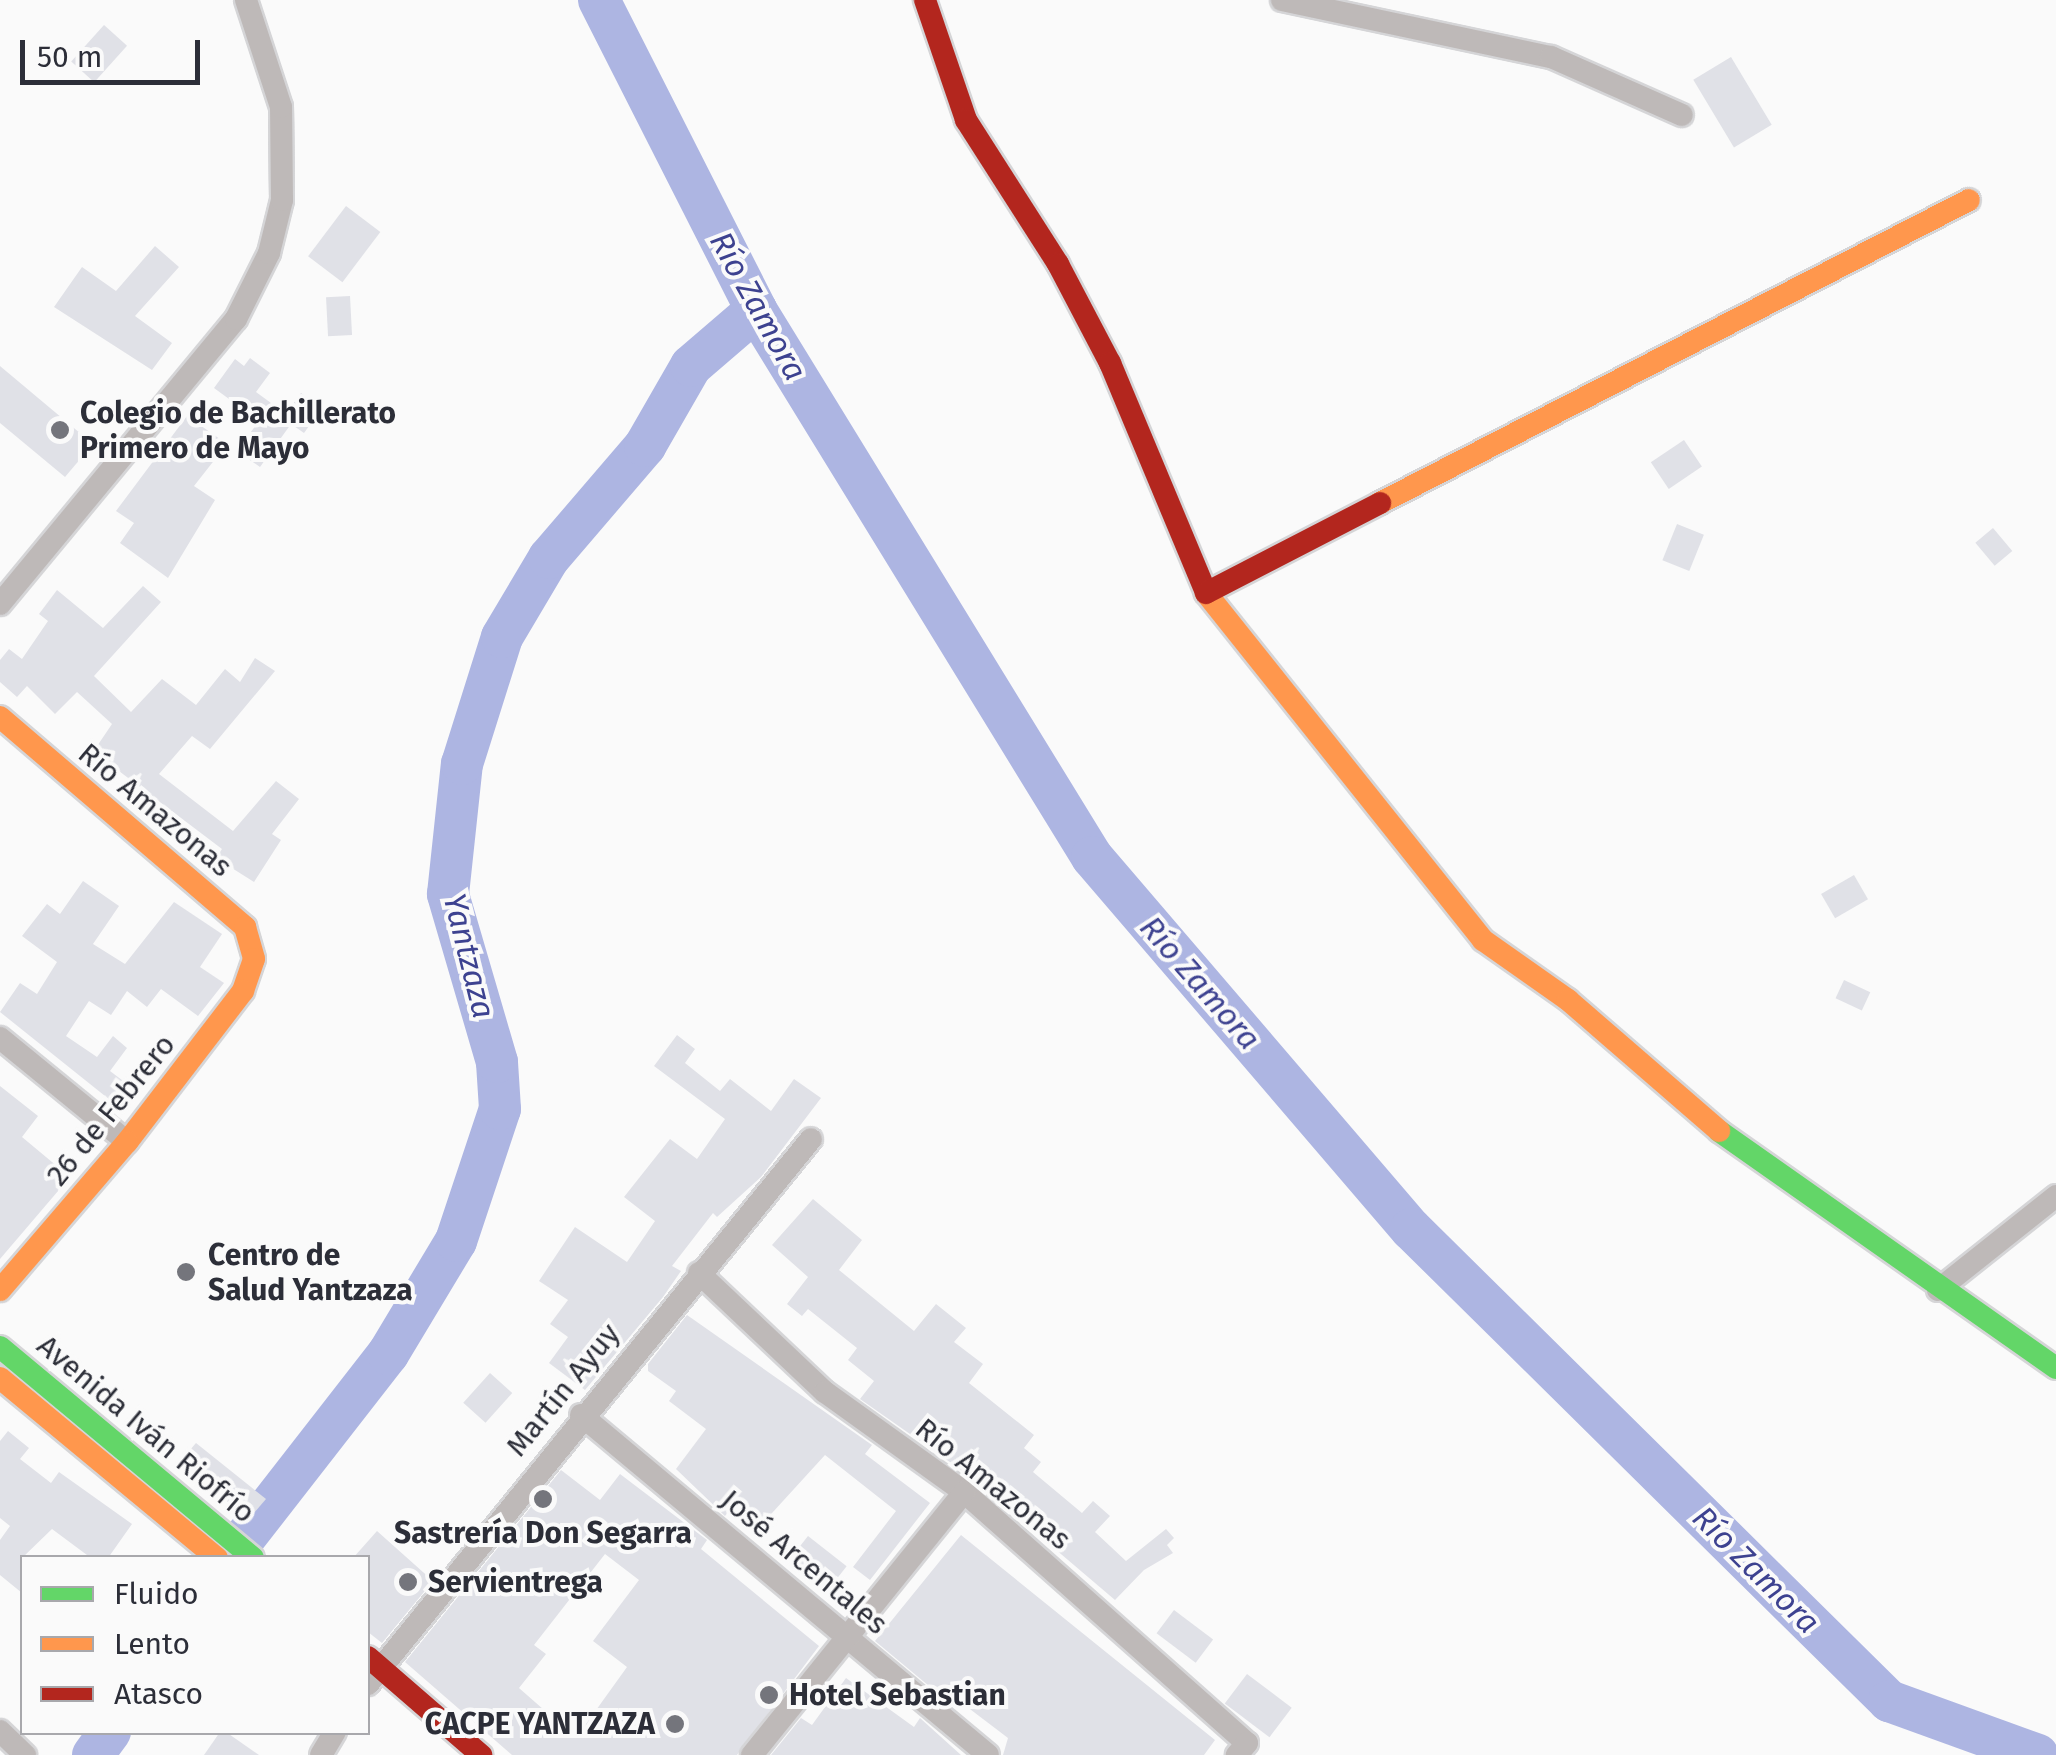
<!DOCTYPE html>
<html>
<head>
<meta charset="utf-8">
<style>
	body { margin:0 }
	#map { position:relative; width:2056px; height:1755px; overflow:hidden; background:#fafafa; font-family:"Fira Sans",sans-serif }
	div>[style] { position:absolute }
	.river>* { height:42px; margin:-21px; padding:0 21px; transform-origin:21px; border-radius:21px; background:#adb5e2 }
	.building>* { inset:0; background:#e0e1e7; transform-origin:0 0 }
	.roads { filter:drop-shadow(2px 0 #d5d5d7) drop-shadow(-2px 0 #d5d5d7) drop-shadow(0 2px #d5d5d7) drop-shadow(0 -2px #d5d5d7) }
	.street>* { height:22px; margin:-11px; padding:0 11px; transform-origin:11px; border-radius:11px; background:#beb9b8 }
	.fast>* { height:22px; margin:-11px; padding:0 11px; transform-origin:11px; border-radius:11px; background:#63d668 }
	.slow>* { height:22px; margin:-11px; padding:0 11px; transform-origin:11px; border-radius:11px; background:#ff974d }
	.jam>* { height:22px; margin:-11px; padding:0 11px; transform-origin:11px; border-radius:11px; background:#b3261e }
	.dots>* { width:28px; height:28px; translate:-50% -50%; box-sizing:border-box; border:5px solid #fafafa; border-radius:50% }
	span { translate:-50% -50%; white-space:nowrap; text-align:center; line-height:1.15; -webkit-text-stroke:8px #fafafa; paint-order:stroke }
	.poi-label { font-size:30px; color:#2c2e38; font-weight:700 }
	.left { translate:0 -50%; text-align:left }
	.right { translate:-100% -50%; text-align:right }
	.street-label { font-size:30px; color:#2c2e38 }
	.water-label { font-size:32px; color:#3d4290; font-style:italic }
	.legend { position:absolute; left:20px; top:1555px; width:350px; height:180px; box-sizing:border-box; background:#fafafa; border:2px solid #a8a8ac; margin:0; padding:12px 18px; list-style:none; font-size:30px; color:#2c2e38 }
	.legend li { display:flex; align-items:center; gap:20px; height:50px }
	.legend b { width:50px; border:2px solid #a8a8ac }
	.scale { position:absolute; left:20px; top:40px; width:180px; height:45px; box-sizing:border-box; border:5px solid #2c2e38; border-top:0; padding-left:12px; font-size:30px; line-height:35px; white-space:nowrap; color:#2c2e38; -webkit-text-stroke:8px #fafafa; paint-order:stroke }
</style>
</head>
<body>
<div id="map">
	<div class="river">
		<i style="left:599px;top:0;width:347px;rotate:63.1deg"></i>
		<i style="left:756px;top:310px;width:642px;rotate:58.44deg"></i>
		<i style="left:1092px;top:857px;width:490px;rotate:49.4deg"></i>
		<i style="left:1411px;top:1229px;width:672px;rotate:44.64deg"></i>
		<i style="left:1889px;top:1701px;width:158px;rotate:19.9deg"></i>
		<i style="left:229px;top:1558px;width:259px;rotate:-52.1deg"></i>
		<i style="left:388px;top:1354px;width:132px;rotate:-59deg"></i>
		<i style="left:456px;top:1241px;width:139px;rotate:-71.6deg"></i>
		<i style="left:500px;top:1109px;width:47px;rotate:-93.7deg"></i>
		<i style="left:497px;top:1062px;width:175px;rotate:-106.3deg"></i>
		<i style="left:448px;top:894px;width:131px;rotate:-83.9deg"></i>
		<i style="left:462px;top:764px;width:133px;rotate:-72.5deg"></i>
		<i style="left:502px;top:637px;width:92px;rotate:-59.3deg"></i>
		<i style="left:549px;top:558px;width:148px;rotate:-49.4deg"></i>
		<i style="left:645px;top:446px;width:92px;rotate:-60.1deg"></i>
		<i style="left:691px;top:366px;width:86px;rotate:-40.7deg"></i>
		<i style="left:93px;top:1755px;width:29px;rotate:-54deg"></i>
	</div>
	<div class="building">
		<i style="left:104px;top:25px;width:31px;height:49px;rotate:42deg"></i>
		<i style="left:1731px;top:57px;width:79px;height:44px;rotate:59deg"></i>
		<i style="left:346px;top:206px;width:43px;height:63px;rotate:37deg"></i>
		<i style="clip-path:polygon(155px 246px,179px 267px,135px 316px,172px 343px,152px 370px,54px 307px,82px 267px,116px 291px)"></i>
		<i style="left:350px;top:296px;width:39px;height:24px;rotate:87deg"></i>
		<i style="clip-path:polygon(250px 358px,270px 373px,256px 392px,286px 414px,301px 393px,322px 408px,304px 433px,291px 424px,260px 467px,237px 451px,259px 421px,214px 388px,235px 359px,244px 366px)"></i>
		<i style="clip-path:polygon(0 366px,93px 444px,65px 477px,0 423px)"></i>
		<i style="clip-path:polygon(187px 416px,227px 444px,194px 486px,215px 500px,168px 578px,120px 543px,134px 523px,116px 511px)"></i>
		<i style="left:1684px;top:440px;width:32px;height:40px;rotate:56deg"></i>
		<i style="left:1677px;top:524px;width:29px;height:39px;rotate:22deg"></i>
		<i style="left:1993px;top:528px;width:30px;height:23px;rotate:50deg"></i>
		<i style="clip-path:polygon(143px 586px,161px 602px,94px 676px,131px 712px,162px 679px,196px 705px,225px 669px,240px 682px,255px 658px,275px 671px,210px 749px,192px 736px,159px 774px,233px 831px,276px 781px,299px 799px,272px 834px,281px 840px,254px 882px,216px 858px,222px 849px,111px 765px,106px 773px,87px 761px,112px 724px,77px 692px,55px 714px,27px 686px,17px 697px,0 682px,0 660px,9px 649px,22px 659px,48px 621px,39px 614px,57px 590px,103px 628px)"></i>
		<i style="left:1854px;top:875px;width:28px;height:38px;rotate:60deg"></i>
		<i style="clip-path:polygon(83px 881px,119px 906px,93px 944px,125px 964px,174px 902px,222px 934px,200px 967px,224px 983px,198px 1016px,161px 989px,147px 1007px,127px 991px,111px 1015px,89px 1001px,66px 1036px,97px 1057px,113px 1036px,127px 1048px,110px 1071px,139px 1093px,125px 1112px,0 1012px,20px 983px,37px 994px,57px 962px,22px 936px,47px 904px,60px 914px)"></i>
		<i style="left:1844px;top:980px;width:29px;height:20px;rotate:25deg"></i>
		<i style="clip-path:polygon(677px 1035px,695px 1049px,685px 1063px,720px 1091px,730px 1079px,771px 1111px,794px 1079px,821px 1098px,761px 1177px,717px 1217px,713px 1213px,672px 1266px,681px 1271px,663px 1297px,585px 1390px,549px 1363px,568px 1337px,550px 1324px,568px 1300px,539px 1281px,575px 1227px,627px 1262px,655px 1221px,624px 1197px,670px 1139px,697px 1159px,725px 1119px,654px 1066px)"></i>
		<i style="clip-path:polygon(0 1086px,38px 1116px,22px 1137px,70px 1177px,0 1259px)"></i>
		<i style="clip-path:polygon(813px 1199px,862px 1240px,839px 1270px,914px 1331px,936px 1304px,966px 1328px,954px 1342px,983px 1364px,969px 1383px,1034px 1435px,1024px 1448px,1041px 1462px,1033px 1472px,1082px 1513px,1093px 1501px,1110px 1516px,1095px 1532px,1126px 1561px,1166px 1529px,1174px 1538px,1167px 1545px,1173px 1553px,1144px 1570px,1115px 1600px,967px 1474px,860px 1399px,874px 1381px,848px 1360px,857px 1348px,808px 1309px,802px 1316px,787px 1304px,808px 1277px,772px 1245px)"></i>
		<i style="clip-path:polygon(687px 1315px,872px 1445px,865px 1454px,930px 1503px,870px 1580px,853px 1567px,896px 1511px,825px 1455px,762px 1524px,734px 1504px,725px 1516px,676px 1469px,706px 1429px,669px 1401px,676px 1391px,648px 1371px,648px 1364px)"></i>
		<i style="left:490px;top:1373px;width:30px;height:40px;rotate:42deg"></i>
		<i style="clip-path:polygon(8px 1431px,29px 1448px,20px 1459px,51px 1483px,59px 1472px,132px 1524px,108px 1558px,91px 1558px,52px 1529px,22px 1558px,22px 1593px,0 1575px,0 1540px,10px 1526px,0 1518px,0 1441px)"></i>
		<i style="clip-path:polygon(196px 1443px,266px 1499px,247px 1521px,183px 1458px)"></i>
		<i style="clip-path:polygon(evenodd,561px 1470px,600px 1500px,620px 1474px,707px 1540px,701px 1549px,819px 1646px,737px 1755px,512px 1755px,405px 1662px,561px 1470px,605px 1554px,639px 1580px,593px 1641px,627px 1667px,576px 1738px,519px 1688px,546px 1654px,534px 1645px,605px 1554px)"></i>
		<i style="clip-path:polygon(377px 1531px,433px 1581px,382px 1643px,368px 1632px,368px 1558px,353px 1558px)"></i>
		<i style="clip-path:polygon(961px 1535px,1215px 1740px,1204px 1755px,1003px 1755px,1008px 1738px,958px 1700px,953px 1706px,875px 1641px)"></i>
		<i style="left:808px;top:1536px;width:49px;height:27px;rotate:38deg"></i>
		<i style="left:1174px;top:1610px;width:49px;height:29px;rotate:37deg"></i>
		<i style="left:1247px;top:1674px;width:56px;height:37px;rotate:37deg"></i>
		<i style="clip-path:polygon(846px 1678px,914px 1727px,920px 1718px,961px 1755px,771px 1755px,801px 1718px,812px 1725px)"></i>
		<i style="clip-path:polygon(220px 1732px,226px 1732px,259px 1755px,204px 1755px)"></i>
	</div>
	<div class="roads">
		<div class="street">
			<i style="left:1282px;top:0;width:275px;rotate:12deg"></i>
			<i style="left:1551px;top:57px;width:143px;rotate:23.9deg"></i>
			<i style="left:0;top:604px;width:370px;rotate:-50.4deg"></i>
			<i style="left:236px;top:319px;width:74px;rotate:-63.4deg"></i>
			<i style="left:269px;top:253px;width:55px;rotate:-76.2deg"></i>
			<i style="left:282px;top:200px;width:93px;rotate:-90.6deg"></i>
			<i style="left:281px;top:107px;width:113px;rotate:-108.1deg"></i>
			<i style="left:0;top:1038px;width:164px;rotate:39.3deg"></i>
			<i style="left:699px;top:1273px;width:173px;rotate:43.4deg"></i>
			<i style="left:825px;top:1392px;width:171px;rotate:35.7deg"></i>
			<i style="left:964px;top:1492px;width:378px;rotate:41.6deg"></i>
			<i style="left:1247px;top:1743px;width:16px;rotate:130deg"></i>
			<i style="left:1938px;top:1290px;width:151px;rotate:-38.5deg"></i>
			<i style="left:581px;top:1415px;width:530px;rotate:39.87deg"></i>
			<i style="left:368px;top:1684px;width:702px;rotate:-50.89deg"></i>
			<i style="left:0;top:1731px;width:35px;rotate:44deg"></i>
			<i style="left:321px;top:1755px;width:27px;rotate:-59deg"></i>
			<i style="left:752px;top:1755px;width:338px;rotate:-51.1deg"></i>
		</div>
		<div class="fast">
			<i style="left:1719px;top:1131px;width:412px;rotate:35.1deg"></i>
			<i style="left:0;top:1347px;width:329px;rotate:39.8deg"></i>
		</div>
		<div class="slow">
			<i style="left:1380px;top:503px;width:662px;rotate:-27.22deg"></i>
			<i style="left:1206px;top:593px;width:444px;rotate:51.4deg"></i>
			<i style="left:1483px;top:940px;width:104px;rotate:35.2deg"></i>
			<i style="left:1568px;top:1000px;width:200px;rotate:40.9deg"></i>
			<i style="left:0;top:717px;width:323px;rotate:40.6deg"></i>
			<i style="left:245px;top:927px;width:33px;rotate:74deg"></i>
			<i style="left:254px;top:959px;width:34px;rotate:109deg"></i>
			<i style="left:243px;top:991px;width:190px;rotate:127.5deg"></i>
			<i style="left:127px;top:1142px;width:195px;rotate:130.6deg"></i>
			<i style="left:0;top:1378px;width:282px;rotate:39.7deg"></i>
		</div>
		<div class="jam">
			<i style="left:925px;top:0;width:127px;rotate:71.1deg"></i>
			<i style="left:966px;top:120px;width:171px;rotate:57.4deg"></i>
			<i style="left:1058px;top:264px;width:112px;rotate:62.3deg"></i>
			<i style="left:1110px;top:363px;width:249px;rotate:67.3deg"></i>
			<i style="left:1206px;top:593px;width:196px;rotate:-27.3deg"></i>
			<i style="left:368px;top:1657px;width:150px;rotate:40.9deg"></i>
		</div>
	</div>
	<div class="dots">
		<i style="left:60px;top:430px;background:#74757c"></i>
		<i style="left:186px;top:1272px;background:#74757c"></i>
		<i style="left:543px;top:1499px;background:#74757c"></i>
		<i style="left:408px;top:1582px;background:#74757c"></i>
		<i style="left:769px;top:1695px;background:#74757c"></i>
		<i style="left:675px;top:1724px;background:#74757c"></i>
	</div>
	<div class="poi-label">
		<span class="left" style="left:80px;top:430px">Colegio de Bachillerato<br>Primero de Mayo</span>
		<span class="left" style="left:208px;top:1272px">Centro de<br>Salud Yantzaza</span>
		<span style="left:543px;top:1533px">Sastrería Don Segarra</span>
		<span class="left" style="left:428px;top:1582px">Servientrega</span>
		<span class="left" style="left:789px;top:1695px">Hotel Sebastian</span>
		<span class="right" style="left:655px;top:1724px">CACPE YANTZAZA</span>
	</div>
	<div class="street-label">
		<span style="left:155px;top:810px;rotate:40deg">Río Amazonas</span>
		<span style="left:111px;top:1110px;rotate:-51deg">26 de Febrero</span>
		<span style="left:563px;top:1390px;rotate:-51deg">Martín Ayuy</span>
		<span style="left:146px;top:1429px;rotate:40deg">Avenida Iván Riofrío</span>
		<span style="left:993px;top:1484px;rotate:39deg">Río Amazonas</span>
		<span style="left:804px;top:1562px;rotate:40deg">José Arcentales</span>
	</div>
	<div class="water-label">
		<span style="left:758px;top:306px;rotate:61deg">Río Zamora</span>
		<span style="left:469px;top:956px;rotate:76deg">Yantzaza</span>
		<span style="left:1200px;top:983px;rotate:49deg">Río Zamora</span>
		<span style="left:1756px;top:1570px;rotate:45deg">Río Zamora</span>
	</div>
	<ul class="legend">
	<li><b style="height:12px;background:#63d668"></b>Fluido</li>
	<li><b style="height:12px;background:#ff974d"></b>Lento</li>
	<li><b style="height:12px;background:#b3261e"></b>Atasco</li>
	</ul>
	<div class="scale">50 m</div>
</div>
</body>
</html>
